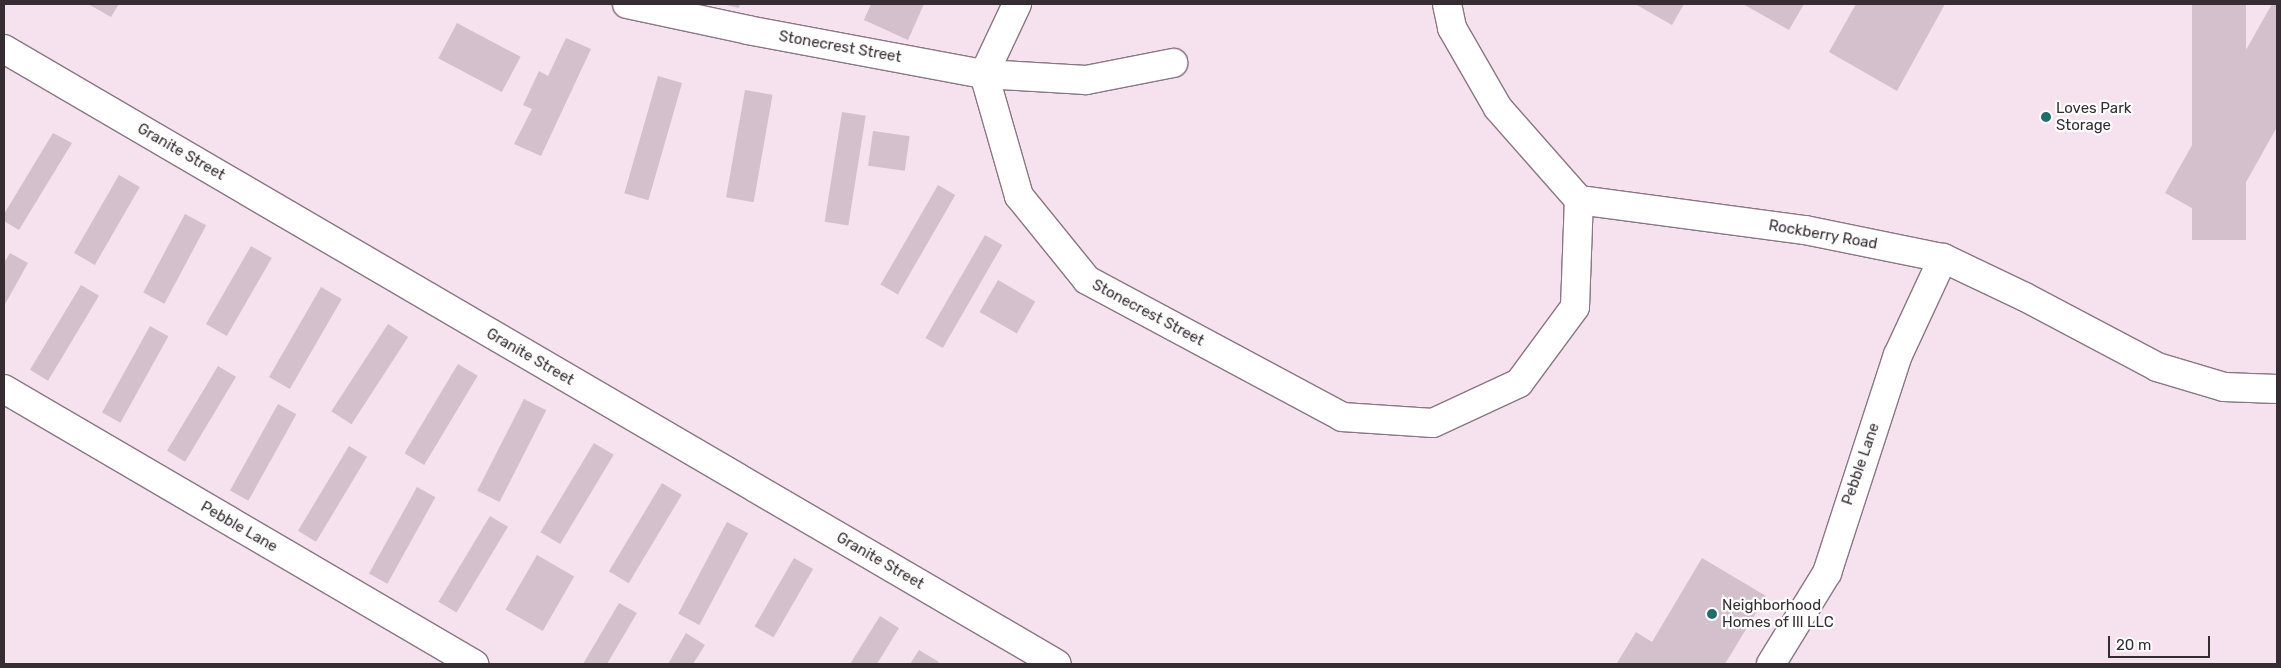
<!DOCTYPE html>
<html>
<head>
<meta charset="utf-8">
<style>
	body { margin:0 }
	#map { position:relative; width:2281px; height:668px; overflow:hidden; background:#f6e1ee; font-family:Rubik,sans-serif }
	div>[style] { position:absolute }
	.building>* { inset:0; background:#d4c0cd; transform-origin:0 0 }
	.roads { filter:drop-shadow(1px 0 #897783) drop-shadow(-1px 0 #897783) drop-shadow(0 1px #897783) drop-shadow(0 -1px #897783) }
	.street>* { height:28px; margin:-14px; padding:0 14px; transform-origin:14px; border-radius:14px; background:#fff }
	.dots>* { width:14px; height:14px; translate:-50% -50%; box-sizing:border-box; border:2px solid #fff; border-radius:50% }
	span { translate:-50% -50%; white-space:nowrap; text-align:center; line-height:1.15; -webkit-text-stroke:4.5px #fff; paint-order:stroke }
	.street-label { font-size:15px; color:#352d32 }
	.poi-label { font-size:15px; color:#352d32 }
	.left { translate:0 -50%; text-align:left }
	.frame { position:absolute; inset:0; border:5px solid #352d32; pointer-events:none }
	.scale { position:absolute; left:2108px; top:636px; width:102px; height:22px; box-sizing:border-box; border:2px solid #352d32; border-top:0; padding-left:6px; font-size:15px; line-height:18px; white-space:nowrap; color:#352d32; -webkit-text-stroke:4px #fff; paint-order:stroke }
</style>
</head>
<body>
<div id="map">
	<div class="building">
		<i style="clip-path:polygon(88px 4px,119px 4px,111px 17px)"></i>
		<i style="clip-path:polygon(722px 4px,740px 4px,739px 8px)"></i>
		<i style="clip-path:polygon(871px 4px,924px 4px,908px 40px,864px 20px)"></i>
		<i style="clip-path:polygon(1635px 4px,1684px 4px,1672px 25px)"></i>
		<i style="clip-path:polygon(1743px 4px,1804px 4px,1789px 30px)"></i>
		<i style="clip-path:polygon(1856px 4px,1945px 4px,1897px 91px,1829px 52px)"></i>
		<i style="left:2192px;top:4px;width:54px;height:236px"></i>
		<i style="clip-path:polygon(2272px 4px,2277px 4px,2277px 127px,2222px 225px,2165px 193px)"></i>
		<i style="left:457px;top:23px;width:72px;height:40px;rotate:28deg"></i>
		<i style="clip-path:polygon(566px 38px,591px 49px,541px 156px,514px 144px,532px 109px,523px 105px,539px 71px,548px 76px)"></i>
		<i style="left:658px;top:76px;width:25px;height:122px;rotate:16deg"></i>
		<i style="left:745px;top:90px;width:28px;height:109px;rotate:10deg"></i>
		<i style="left:842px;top:112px;width:24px;height:111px;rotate:9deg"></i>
		<i style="left:873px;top:131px;width:37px;height:35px;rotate:8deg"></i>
		<i style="clip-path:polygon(53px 133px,72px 143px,19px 230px,4px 221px,4px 214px)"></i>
		<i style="left:119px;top:175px;width:24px;height:90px;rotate:30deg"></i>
		<i style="left:938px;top:185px;width:20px;height:115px;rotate:30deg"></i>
		<i style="left:185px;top:214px;width:24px;height:89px;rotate:28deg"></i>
		<i style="left:985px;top:235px;width:20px;height:119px;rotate:30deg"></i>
		<i style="left:251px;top:246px;width:24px;height:90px;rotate:30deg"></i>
		<i style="clip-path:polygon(10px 253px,28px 263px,4px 306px,4px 263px)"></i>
		<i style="left:998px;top:280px;width:43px;height:37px;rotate:30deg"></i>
		<i style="left:81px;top:285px;width:21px;height:99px;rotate:31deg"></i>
		<i style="left:321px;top:287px;width:24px;height:104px;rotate:30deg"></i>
		<i style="left:388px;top:324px;width:24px;height:104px;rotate:33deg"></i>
		<i style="left:150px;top:326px;width:21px;height:99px;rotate:29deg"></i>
		<i style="left:458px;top:364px;width:23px;height:104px;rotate:31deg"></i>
		<i style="left:218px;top:366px;width:21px;height:99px;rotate:31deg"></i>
		<i style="left:524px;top:399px;width:25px;height:103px;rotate:27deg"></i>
		<i style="left:278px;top:404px;width:21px;height:99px;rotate:29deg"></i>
		<i style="left:594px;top:443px;width:23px;height:104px;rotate:31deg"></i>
		<i style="left:349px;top:446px;width:21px;height:99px;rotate:31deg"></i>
		<i style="left:662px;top:483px;width:23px;height:103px;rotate:31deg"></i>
		<i style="left:417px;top:487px;width:21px;height:99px;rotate:29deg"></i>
		<i style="left:490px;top:516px;width:21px;height:100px;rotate:31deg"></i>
		<i style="left:727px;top:522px;width:24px;height:104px;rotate:28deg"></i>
		<i style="left:537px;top:555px;width:43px;height:63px;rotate:30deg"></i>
		<i style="left:794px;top:558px;width:22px;height:79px;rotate:30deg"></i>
		<i style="clip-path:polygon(1702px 558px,1766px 596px,1725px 664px,1617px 663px,1636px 632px,1652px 642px)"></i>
		<i style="clip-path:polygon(619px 603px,637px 613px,607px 664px,583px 664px)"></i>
		<i style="clip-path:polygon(880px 616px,899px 628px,877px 664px,850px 664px)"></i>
		<i style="clip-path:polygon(686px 633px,705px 645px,693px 664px,668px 664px)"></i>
		<i style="clip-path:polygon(919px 650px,939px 662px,937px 664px,910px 664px)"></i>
	</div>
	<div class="roads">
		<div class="street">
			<i style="left:627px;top:4px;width:124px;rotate:12.1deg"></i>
			<i style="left:748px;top:30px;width:240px;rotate:10.6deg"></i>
			<i style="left:984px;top:74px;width:127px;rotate:74deg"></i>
			<i style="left:1019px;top:196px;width:108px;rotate:51deg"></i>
			<i style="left:1087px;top:280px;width:289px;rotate:28.2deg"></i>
			<i style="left:1342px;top:417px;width:91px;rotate:3.8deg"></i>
			<i style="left:1433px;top:423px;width:95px;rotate:-24.9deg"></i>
			<i style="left:1519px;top:383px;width:94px;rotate:-53.6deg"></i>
			<i style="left:1575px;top:307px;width:107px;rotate:-87.9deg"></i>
			<i style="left:1017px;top:4px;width:77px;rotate:115.2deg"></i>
			<i style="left:984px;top:74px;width:102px;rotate:3.4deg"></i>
			<i style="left:1086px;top:80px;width:89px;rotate:-11.1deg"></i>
			<i style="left:1447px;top:4px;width:25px;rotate:78deg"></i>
			<i style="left:1452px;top:28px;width:92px;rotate:60.1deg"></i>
			<i style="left:1498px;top:108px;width:123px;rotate:48.6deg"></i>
			<i style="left:1579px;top:200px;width:228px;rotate:7.6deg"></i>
			<i style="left:1805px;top:230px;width:141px;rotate:11.5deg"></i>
			<i style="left:1943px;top:258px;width:91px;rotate:25.4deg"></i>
			<i style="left:2025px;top:297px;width:149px;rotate:27.9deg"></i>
			<i style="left:2157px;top:367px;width:70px;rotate:16.6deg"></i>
			<i style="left:2224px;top:387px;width:53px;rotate:2.2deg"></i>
			<i style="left:4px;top:49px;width:1219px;rotate:30.29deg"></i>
			<i style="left:4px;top:389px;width:545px;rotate:30.33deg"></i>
			<i style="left:1771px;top:664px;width:107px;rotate:-58.4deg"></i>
			<i style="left:1827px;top:573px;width:229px;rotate:-72deg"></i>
			<i style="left:1898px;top:355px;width:107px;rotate:-65.1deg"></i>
		</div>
	</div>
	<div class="dots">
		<i style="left:2046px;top:117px;background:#226d6c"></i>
		<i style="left:1712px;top:614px;background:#226d6c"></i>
	</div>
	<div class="street-label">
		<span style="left:840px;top:47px;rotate:10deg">Stonecrest Street</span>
		<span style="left:181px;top:152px;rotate:30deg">Granite Street</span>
		<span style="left:1823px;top:235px;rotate:10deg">Rockberry Road</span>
		<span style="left:1148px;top:313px;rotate:28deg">Stonecrest Street</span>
		<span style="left:530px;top:357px;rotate:30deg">Granite Street</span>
		<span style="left:1861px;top:464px;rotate:-71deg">Pebble Lane</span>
		<span style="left:239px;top:527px;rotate:30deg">Pebble Lane</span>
		<span style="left:880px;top:561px;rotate:30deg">Granite Street</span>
	</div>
	<div class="poi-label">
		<span class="left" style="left:2056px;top:117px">Loves Park<br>Storage</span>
		<span class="left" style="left:1722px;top:614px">Neighborhood<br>Homes of Ill LLC</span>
	</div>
	<div class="frame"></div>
	<div class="scale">20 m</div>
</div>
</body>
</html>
